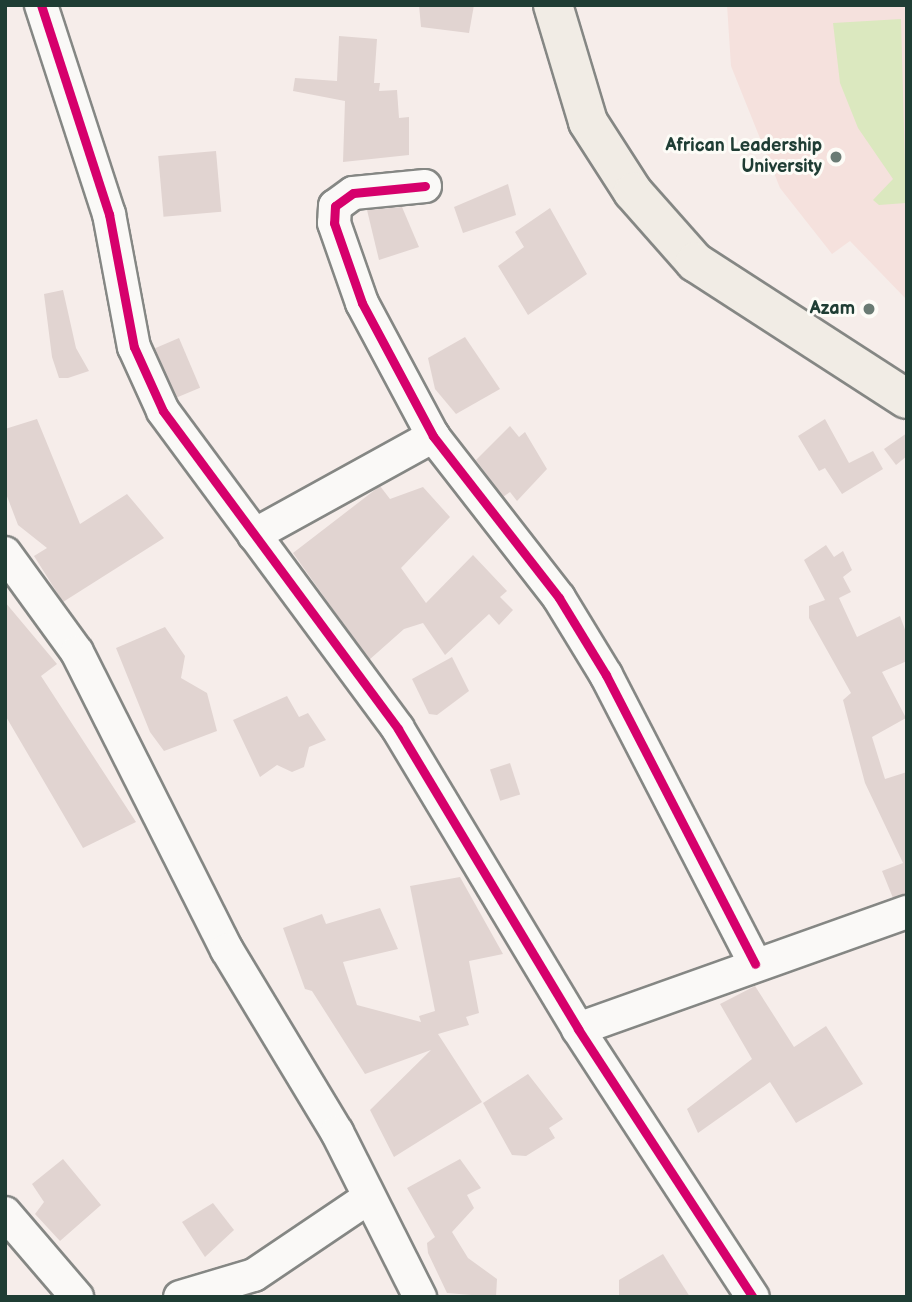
<!DOCTYPE html>
<html>
<head>
<meta charset="utf-8">
<style>
	body { margin:0 }
	#map { position:relative; width:912px; height:1302px; overflow:hidden; background:#f6edea; font-family:"Balsamiq Sans",sans-serif }
	div>[style] { position:absolute }
	.built>* { inset:0; background:#f5e1dd }
	.green>* { inset:0; background:#dbe8bf }
	.building>* { inset:0; background:#e1d4d1; transform-origin:0 0 }
	.roads { filter:drop-shadow(2px 0 #858784) drop-shadow(-2px 0 #858784) drop-shadow(0 2px #858784) drop-shadow(0 -2px #858784) }
	.minor>* { height:32px; margin:-16px; padding:0 16px; transform-origin:16px; border-radius:16px; background:#faf9f7 }
	.major>* { height:38px; margin:-19px; padding:0 19px; transform-origin:19px; border-radius:19px; background:#f1ece5 }
	.cycleway>* { height:9px; margin:-4.5px; padding:0 4.5px; transform-origin:4.5px; border-radius:4.5px; background:#d6006c }
	.dots>* { width:19px; height:19px; translate:-50% -50%; box-sizing:border-box; border:4px solid #fdfcf7; border-radius:50% }
	span { translate:-50% -50%; white-space:nowrap; text-align:center; line-height:1.15; -webkit-text-stroke:6px #fdfcf7; paint-order:stroke }
	.poi-label { font-size:18px; color:#1f3d34; font-weight:700 }
	.right { translate:-100% -50%; text-align:right }
	.frame { position:absolute; inset:0; border:7px solid #1f3d34; pointer-events:none }
</style>
</head>
<body>
<div id="map">
	<div class="built">
		<i style="clip-path:polygon(727px 5px,907px 5px,907px 300px,850px 241px,832px 254px,780px 188px,731px 66px)"></i>
	</div>
	<div class="green">
		<i style="clip-path:polygon(901px 19px,906px 203px,879px 205px,873px 200px,893px 179px,858px 128px,840px 83px,833px 23px)"></i>
	</div>
	<div class="building">
		<i style="clip-path:polygon(419px 5px,474px 5px,469px 33px,421px 27px)"></i>
		<i style="clip-path:polygon(339px 36px,377px 39px,374px 83px,380px 83px,379px 91px,397px 90px,399px 118px,409px 117px,409px 155px,343px 162px,345px 101px,293px 91px,295px 78px,337px 81px)"></i>
		<i style="left:216px;top:151px;width:61px;height:58px;rotate:85deg"></i>
		<i style="clip-path:polygon(508px 184px,516px 215px,463px 233px,454px 207px)"></i>
		<i style="clip-path:polygon(402px 207px,419px 247px,379px 260px,367px 210px)"></i>
		<i style="clip-path:polygon(550px 208px,587px 274px,528px 315px,498px 266px,524px 247px,515px 232px)"></i>
		<i style="clip-path:polygon(63px 290px,76px 348px,89px 371px,68px 378px,59px 378px,52px 357px,44px 294px)"></i>
		<i style="clip-path:polygon(465px 337px,500px 389px,456px 414px,435px 389px,428px 358px)"></i>
		<i style="left:179px;top:338px;width:54px;height:26px;rotate:67deg"></i>
		<i style="clip-path:polygon(37px 419px,80px 524px,127px 494px,164px 538px,63px 602px,34px 556px,47px 548px,18px 525px,5px 491px,5px 429px)"></i>
		<i style="clip-path:polygon(825px 419px,849px 463px,873px 451px,883px 469px,842px 494px,825px 468px,819px 471px,798px 436px)"></i>
		<i style="clip-path:polygon(510px 426px,519px 437px,525px 432px,547px 469px,517px 501px,510px 492px,503px 497px,476px 460px)"></i>
		<i style="clip-path:polygon(907px 433px,907px 456px,896px 465px,884px 449px)"></i>
		<i style="clip-path:polygon(380px 486px,390px 499px,423px 487px,450px 517px,401px 568px,426px 603px,473px 555px,507px 591px,500px 597px,513px 610px,499px 625px,489px 614px,445px 655px,423px 623px,404px 629px,369px 660px,293px 553px)"></i>
		<i style="clip-path:polygon(826px 545px,834px 557px,843px 551px,852px 570px,843px 577px,851px 592px,839px 598px,857px 637px,900px 616px,907px 635px,907px 661px,882px 672px,906px 718px,872px 737px,885px 779px,907px 772px,907px 894px,893px 898px,882px 871px,903px 863px,865px 783px,843px 700px,851px 693px,809px 618px,809px 606px,825px 600px,804px 560px)"></i>
		<i style="clip-path:polygon(5px 602px,57px 664px,41px 676px,136px 822px,83px 848px,5px 715px)"></i>
		<i style="clip-path:polygon(165px 627px,185px 656px,181px 678px,207px 693px,217px 731px,164px 751px,150px 732px,116px 648px)"></i>
		<i style="clip-path:polygon(452px 657px,469px 691px,437px 715px,429px 714px,412px 679px)"></i>
		<i style="clip-path:polygon(287px 696px,299px 717px,308px 713px,326px 740px,309px 747px,304px 767px,292px 772px,277px 765px,260px 777px,233px 720px)"></i>
		<i style="left:510px;top:763px;width:33px;height:21px;rotate:72deg"></i>
		<i style="clip-path:polygon(460px 877px,503px 954px,469px 961px,479px 1013px,466px 1017px,469px 1025px,438px 1034px,482px 1102px,394px 1157px,370px 1110px,431px 1050px,365px 1074px,312px 991px,305px 989px,283px 928px,322px 914px,326px 924px,380px 908px,398px 949px,343px 962px,357px 1005px,421px 1022px,419px 1016px,435px 1011px,410px 886px)"></i>
		<i style="clip-path:polygon(755px 986px,794px 1047px,826px 1026px,863px 1084px,796px 1123px,770px 1082px,698px 1133px,687px 1109px,752px 1059px,720px 1004px)"></i>
		<i style="clip-path:polygon(528px 1074px,563px 1119px,549px 1128px,555px 1138px,526px 1156px,512px 1155px,483px 1103px)"></i>
		<i style="clip-path:polygon(63px 1159px,101px 1205px,60px 1241px,35px 1214px,44px 1202px,32px 1184px)"></i>
		<i style="clip-path:polygon(460px 1159px,481px 1188px,467px 1195px,474px 1208px,452px 1232px,468px 1258px,497px 1279px,496px 1297px,447px 1293px,428px 1253px,427px 1243px,435px 1237px,407px 1188px)"></i>
		<i style="clip-path:polygon(213px 1203px,234px 1230px,205px 1257px,182px 1222px)"></i>
		<i style="clip-path:polygon(663px 1254px,690px 1297px,619px 1297px,619px 1280px)"></i>
	</div>
	<div class="roads">
		<div class="minor">
			<i style="left:41px;top:5px;width:220px;rotate:72deg"></i>
			<i style="left:109px;top:214px;width:135px;rotate:79.4deg"></i>
			<i style="left:134px;top:347px;width:70px;rotate:65.6deg"></i>
			<i style="left:163px;top:411px;width:395px;rotate:53.5deg"></i>
			<i style="left:398px;top:729px;width:350px;rotate:59deg"></i>
			<i style="left:578px;top:1029px;width:320px;rotate:56.9deg"></i>
			<i style="left:425px;top:186px;width:72px;rotate:174.4deg"></i>
			<i style="left:353px;top:193px;width:22px;rotate:144deg"></i>
			<i style="left:335px;top:206px;width:17px;rotate:93deg"></i>
			<i style="left:334px;top:223px;width:85px;rotate:70.7deg"></i>
			<i style="left:362px;top:303px;width:151px;rotate:61.9deg"></i>
			<i style="left:433px;top:436px;width:205px;rotate:52.1deg"></i>
			<i style="left:559px;top:598px;width:90px;rotate:58.6deg"></i>
			<i style="left:606px;top:675px;width:325px;rotate:62.7deg"></i>
			<i style="left:254px;top:535px;width:205px;rotate:-28.9deg"></i>
			<i style="left:5px;top:553px;width:122px;rotate:54deg"></i>
			<i style="left:77px;top:652px;width:334px;rotate:63.3deg"></i>
			<i style="left:227px;top:950px;width:213px;rotate:58.9deg"></i>
			<i style="left:337px;top:1132px;width:185px;rotate:63.3deg"></i>
			<i style="left:578px;top:1029px;width:349px;rotate:-19.6deg"></i>
			<i style="left:5px;top:1213px;width:111px;rotate:49.4deg"></i>
			<i style="left:180px;top:1297px;width:77px;rotate:-16.6deg"></i>
			<i style="left:254px;top:1275px;width:138px;rotate:-34deg"></i>
		</div>
		<div class="major">
			<i style="left:553px;top:5px;width:122px;rotate:73.3deg"></i>
			<i style="left:588px;top:122px;width:83px;rotate:57.3deg"></i>
			<i style="left:633px;top:192px;width:94px;rotate:48.5deg"></i>
			<i style="left:695px;top:262px;width:252px;rotate:32.9deg"></i>
		</div>
	</div>
	<div class="cycleway">
		<i style="left:41px;top:5px;width:220px;rotate:72deg"></i>
		<i style="left:109px;top:214px;width:135px;rotate:79.4deg"></i>
		<i style="left:134px;top:347px;width:70px;rotate:65.6deg"></i>
		<i style="left:163px;top:411px;width:395px;rotate:53.5deg"></i>
		<i style="left:398px;top:729px;width:350px;rotate:59deg"></i>
		<i style="left:578px;top:1029px;width:320px;rotate:56.9deg"></i>
		<i style="left:425px;top:186px;width:72px;rotate:174.4deg"></i>
		<i style="left:353px;top:193px;width:22px;rotate:144deg"></i>
		<i style="left:335px;top:206px;width:17px;rotate:93deg"></i>
		<i style="left:334px;top:223px;width:85px;rotate:70.7deg"></i>
		<i style="left:362px;top:303px;width:151px;rotate:61.9deg"></i>
		<i style="left:433px;top:436px;width:205px;rotate:52.1deg"></i>
		<i style="left:559px;top:598px;width:90px;rotate:58.6deg"></i>
		<i style="left:606px;top:675px;width:325px;rotate:62.7deg"></i>
	</div>
	<div class="dots">
		<i style="left:836px;top:157px;background:#6a7b74"></i>
		<i style="left:869px;top:309px;background:#6a7b74"></i>
	</div>
	<div class="poi-label">
		<span class="right" style="left:822px;top:157px">African Leadership<br>University</span>
		<span class="right" style="left:855px;top:309px">Azam</span>
	</div>
	<div class="frame"></div>
</div>
</body>
</html>
